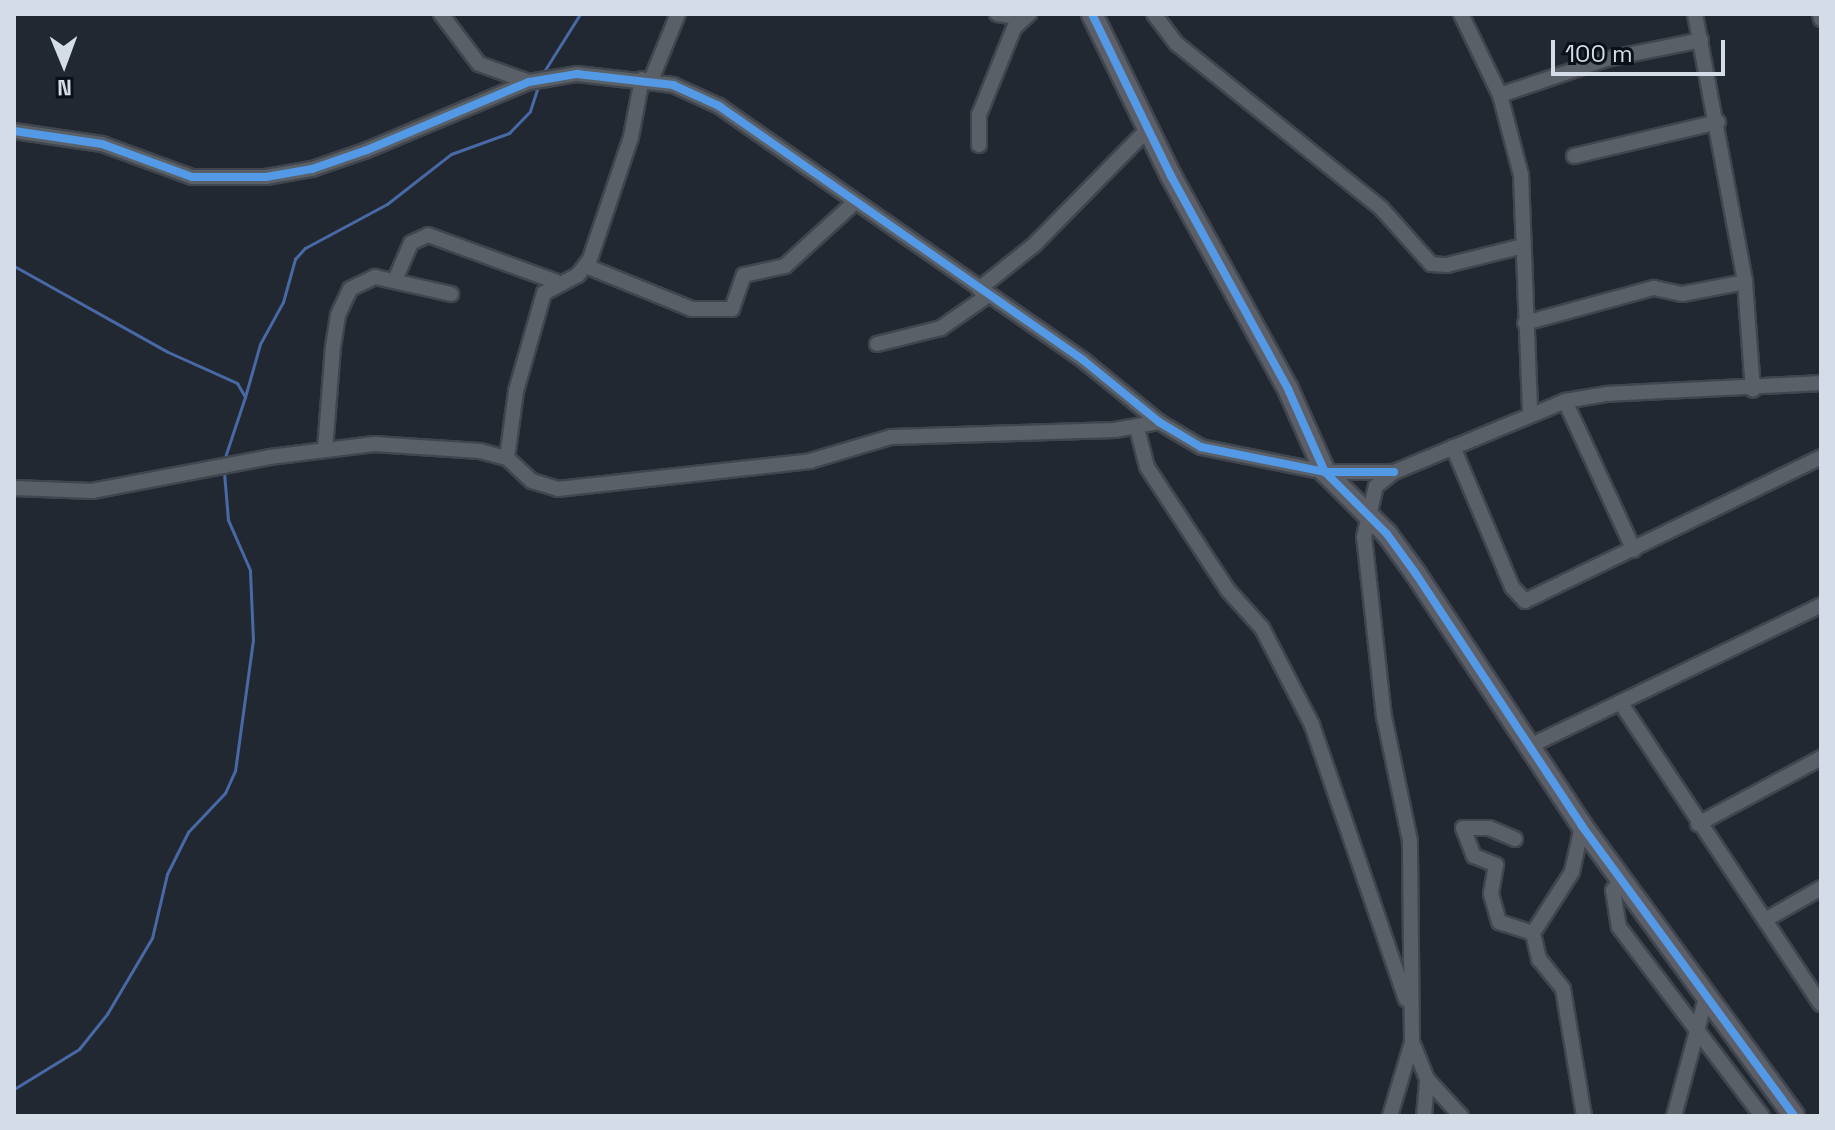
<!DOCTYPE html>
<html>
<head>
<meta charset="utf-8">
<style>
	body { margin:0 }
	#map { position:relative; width:1835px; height:1130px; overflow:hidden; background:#212831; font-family:"Space Grotesk",sans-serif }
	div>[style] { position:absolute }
	.stream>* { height:3px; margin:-1.5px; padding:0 1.5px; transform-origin:1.5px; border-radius:1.5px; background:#4969a6 }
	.roads { filter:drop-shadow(2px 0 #40454e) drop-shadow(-2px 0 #40454e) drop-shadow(0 2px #40454e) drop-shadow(0 -2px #40454e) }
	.street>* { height:14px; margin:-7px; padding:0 7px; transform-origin:7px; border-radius:7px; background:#5a6067 }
	.secondary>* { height:20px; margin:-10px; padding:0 10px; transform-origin:10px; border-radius:10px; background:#5d5f68 }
	.cycleway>* { height:8px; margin:-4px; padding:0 4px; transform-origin:4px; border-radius:4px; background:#5399e6 }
	span { translate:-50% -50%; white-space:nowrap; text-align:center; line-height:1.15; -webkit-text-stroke:6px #0a1017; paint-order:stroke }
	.frame { position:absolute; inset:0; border:16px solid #d4dce8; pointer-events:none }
	.north { position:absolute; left:24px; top:24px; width:80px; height:80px; -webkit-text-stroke:6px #0a1017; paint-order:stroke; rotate:179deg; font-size:22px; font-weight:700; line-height:32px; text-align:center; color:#d4dce8 }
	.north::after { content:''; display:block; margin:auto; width:28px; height:36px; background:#d4dce8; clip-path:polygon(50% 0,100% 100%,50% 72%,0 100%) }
	.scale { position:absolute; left:1551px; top:40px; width:174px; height:36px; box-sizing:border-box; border:4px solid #d4dce8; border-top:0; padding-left:10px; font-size:24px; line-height:28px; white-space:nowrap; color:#d4dce8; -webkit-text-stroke:6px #0a1017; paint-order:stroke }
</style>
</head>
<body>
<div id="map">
	<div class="stream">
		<i style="left:543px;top:73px;width:70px;rotate:-57.9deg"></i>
		<i style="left:14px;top:266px;width:176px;rotate:29.2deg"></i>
		<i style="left:168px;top:352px;width:76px;rotate:24.2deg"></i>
		<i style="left:237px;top:383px;width:16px;rotate:60deg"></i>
		<i style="left:245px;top:397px;width:66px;rotate:108.4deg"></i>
		<i style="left:245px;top:397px;width:55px;rotate:-74.2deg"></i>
		<i style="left:260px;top:344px;width:48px;rotate:-61.3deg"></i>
		<i style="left:283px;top:302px;width:45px;rotate:-74.4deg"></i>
		<i style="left:295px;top:259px;width:15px;rotate:-48deg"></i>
		<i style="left:305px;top:248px;width:93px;rotate:-28.2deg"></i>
		<i style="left:387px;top:204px;width:81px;rotate:-38deg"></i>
		<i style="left:451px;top:154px;width:62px;rotate:-19.9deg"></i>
		<i style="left:509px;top:133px;width:30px;rotate:-46deg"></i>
		<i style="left:530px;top:111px;width:25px;rotate:-72deg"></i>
		<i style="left:14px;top:1089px;width:76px;rotate:-31.6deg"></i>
		<i style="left:79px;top:1049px;width:45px;rotate:-51.3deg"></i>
		<i style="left:107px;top:1014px;width:88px;rotate:-59.4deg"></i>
		<i style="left:152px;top:938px;width:66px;rotate:-76.8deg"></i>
		<i style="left:167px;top:874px;width:47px;rotate:-63.4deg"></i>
		<i style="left:188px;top:832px;width:54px;rotate:-46.5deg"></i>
		<i style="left:225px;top:793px;width:24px;rotate:-66deg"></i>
		<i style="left:235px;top:771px;width:132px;rotate:-82.2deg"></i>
		<i style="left:253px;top:640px;width:70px;rotate:-92.5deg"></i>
		<i style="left:250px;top:570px;width:55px;rotate:-113.7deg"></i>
		<i style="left:228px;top:520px;width:48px;rotate:-94.8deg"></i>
	</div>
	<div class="roads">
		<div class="street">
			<i style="left:441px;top:14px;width:63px;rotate:52.8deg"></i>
			<i style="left:479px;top:64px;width:53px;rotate:19.8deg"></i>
			<i style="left:997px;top:14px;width:25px;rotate:9deg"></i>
			<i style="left:1154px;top:14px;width:38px;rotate:53deg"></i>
			<i style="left:1177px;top:44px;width:262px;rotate:38.8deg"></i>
			<i style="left:1381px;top:208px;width:75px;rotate:48.2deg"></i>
			<i style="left:1431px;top:264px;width:16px;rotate:4deg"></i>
			<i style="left:1447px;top:265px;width:78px;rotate:-14deg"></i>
			<i style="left:1461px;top:14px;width:90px;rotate:64.3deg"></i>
			<i style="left:1500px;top:95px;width:83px;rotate:75.3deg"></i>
			<i style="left:1521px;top:175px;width:239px;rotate:87.8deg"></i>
			<i style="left:1695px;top:14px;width:273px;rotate:79.4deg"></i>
			<i style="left:1745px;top:282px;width:108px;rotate:85.8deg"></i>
			<i style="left:1820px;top:14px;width:5px;rotate:79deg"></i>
			<i style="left:651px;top:80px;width:71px;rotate:-67.8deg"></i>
			<i style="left:1500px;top:95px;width:113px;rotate:-18.6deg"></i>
			<i style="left:1607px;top:59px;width:96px;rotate:-11.4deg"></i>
			<i style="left:14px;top:131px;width:89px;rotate:8.4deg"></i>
			<i style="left:102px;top:144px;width:96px;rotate:20.1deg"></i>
			<i style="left:192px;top:177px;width:74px"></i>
			<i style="left:266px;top:177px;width:47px;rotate:-9.9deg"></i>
			<i style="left:312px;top:169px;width:58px;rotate:-19.1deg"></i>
			<i style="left:367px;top:150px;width:176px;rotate:-22.8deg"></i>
			<i style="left:529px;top:82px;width:49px;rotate:-9.5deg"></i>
			<i style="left:577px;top:74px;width:97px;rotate:6.5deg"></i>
			<i style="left:673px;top:85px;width:51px;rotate:24.5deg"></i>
			<i style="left:719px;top:106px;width:444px;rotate:34.9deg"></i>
			<i style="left:1083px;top:360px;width:98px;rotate:39.2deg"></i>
			<i style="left:1159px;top:422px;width:49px;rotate:30.8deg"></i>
			<i style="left:1201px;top:447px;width:126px;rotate:11.4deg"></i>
			<i style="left:1325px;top:472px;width:69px"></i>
			<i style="left:979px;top:145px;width:30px;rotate:-90deg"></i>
			<i style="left:979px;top:115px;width:94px;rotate:-68.1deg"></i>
			<i style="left:1014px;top:28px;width:21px;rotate:-43deg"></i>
			<i style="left:1574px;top:156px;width:148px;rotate:-13.3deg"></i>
			<i style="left:586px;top:266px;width:114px;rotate:22.1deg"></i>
			<i style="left:692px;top:309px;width:40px"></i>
			<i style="left:732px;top:309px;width:36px;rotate:-71deg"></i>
			<i style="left:744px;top:275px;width:42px;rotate:-12.4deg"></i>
			<i style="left:785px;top:266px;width:92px;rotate:-42.4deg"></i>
			<i style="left:395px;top:280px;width:40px;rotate:-66.6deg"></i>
			<i style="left:411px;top:243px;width:19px;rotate:-25deg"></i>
			<i style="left:428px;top:235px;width:137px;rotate:20deg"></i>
			<i style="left:979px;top:289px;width:70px;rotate:-38.7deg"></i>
			<i style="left:1034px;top:245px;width:163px;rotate:-45.5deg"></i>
			<i style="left:1525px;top:323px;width:134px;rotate:-15.2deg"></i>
			<i style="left:1654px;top:288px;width:29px;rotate:12deg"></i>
			<i style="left:1682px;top:294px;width:64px;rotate:-10.8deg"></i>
			<i style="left:877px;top:344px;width:66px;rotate:-14deg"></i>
			<i style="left:941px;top:328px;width:56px;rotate:-34.8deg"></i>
			<i style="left:1565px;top:401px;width:164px;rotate:65.2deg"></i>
			<i style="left:1137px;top:428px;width:40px;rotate:75.6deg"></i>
			<i style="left:1147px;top:467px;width:146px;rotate:56.7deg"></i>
			<i style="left:1227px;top:589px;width:52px;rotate:48.1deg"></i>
			<i style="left:1262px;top:628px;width:109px;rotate:62.7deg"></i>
			<i style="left:1312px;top:725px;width:290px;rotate:71.1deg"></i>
			<i style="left:1453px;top:447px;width:152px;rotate:67.1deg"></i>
			<i style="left:1512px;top:587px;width:19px;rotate:47deg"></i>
			<i style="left:1525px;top:601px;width:329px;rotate:-25.9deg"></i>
			<i style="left:325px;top:450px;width:103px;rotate:-85.6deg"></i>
			<i style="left:333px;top:347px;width:32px;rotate:-81deg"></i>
			<i style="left:338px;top:315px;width:29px;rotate:-65deg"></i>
			<i style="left:350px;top:289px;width:28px;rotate:-26deg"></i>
			<i style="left:375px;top:277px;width:78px;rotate:12.6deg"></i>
			<i style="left:507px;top:458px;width:68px;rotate:-82.3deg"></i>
			<i style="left:516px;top:391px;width:102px;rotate:-74.1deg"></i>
			<i style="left:544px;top:293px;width:38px;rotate:-28deg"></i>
			<i style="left:578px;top:275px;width:20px;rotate:-53deg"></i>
			<i style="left:590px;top:259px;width:129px;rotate:-71.4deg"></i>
			<i style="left:631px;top:137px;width:59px;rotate:-79.3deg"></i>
			<i style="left:14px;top:488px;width:78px;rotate:2.2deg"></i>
			<i style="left:92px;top:491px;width:181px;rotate:-10.8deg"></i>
			<i style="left:270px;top:457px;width:105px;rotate:-7.1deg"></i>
			<i style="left:374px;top:444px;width:106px;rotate:3.8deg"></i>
			<i style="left:480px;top:451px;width:28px;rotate:15deg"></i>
			<i style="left:507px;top:458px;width:34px;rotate:43deg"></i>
			<i style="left:532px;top:481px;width:27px;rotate:17deg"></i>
			<i style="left:558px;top:489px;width:254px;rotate:-6.3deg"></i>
			<i style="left:810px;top:461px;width:84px;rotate:-16.5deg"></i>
			<i style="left:891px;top:437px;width:224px;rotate:-1.8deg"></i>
			<i style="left:1115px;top:430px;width:45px;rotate:-10.3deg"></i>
			<i style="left:1622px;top:705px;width:359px;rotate:56.4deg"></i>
			<i style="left:1532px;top:745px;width:321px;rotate:-25.8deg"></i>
			<i style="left:1698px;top:824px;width:140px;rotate:-28.2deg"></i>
			<i style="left:1582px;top:826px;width:47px;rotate:102.3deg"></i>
			<i style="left:1572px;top:872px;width:72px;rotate:122.6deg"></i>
			<i style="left:1533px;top:933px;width:27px;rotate:77deg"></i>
			<i style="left:1539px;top:959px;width:38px;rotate:51deg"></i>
			<i style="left:1563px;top:989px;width:129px;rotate:80.6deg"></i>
			<i style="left:1515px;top:839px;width:28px;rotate:-157deg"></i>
			<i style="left:1489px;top:828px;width:26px;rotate:180deg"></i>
			<i style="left:1463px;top:828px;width:30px;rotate:69deg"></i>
			<i style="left:1474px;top:856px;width:24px;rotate:22deg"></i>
			<i style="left:1496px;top:865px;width:29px;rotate:100deg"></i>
			<i style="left:1491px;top:894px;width:29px;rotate:74deg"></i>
			<i style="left:1499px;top:922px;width:36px;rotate:18deg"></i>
			<i style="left:1622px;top:881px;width:13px;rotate:135deg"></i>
			<i style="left:1613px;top:890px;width:37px;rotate:81deg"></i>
			<i style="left:1619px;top:927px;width:237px;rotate:52.9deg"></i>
			<i style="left:1765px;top:920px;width:64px;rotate:-29.7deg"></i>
			<i style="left:1390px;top:1116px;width:77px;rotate:-73.4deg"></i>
			<i style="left:1424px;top:1116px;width:37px;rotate:-85deg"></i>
			<i style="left:1461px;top:1116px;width:50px;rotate:-132.6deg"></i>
			<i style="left:1427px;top:1079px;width:40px;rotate:-112deg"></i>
			<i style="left:1412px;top:1042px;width:201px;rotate:-90.6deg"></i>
			<i style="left:1410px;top:841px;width:127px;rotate:-101.8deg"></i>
			<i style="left:1384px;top:717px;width:181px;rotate:-96.3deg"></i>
			<i style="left:1364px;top:537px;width:52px;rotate:-76.8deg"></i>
			<i style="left:1376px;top:486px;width:23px;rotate:-38deg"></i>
			<i style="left:1394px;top:472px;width:185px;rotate:-22.5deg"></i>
			<i style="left:1565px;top:401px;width:43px;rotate:-9.5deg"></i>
			<i style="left:1607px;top:394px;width:214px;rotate:-2.9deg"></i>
			<i style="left:1674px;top:1116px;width:123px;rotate:-74.9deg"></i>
		</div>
		<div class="secondary">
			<i style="left:1092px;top:14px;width:180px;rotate:64deg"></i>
			<i style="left:1171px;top:176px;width:243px;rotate:61.2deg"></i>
			<i style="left:1288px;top:389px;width:91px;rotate:66deg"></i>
			<i style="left:1325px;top:472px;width:88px;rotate:45deg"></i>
			<i style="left:1387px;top:534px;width:49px;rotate:54.1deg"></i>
			<i style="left:1416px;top:574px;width:302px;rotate:56.6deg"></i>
			<i style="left:1582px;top:826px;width:359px;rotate:53.8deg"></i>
		</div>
	</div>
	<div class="cycleway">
		<i style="left:1092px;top:14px;width:180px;rotate:64deg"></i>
		<i style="left:1171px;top:176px;width:243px;rotate:61.2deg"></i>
		<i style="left:1288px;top:389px;width:91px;rotate:66deg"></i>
		<i style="left:1325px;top:472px;width:88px;rotate:45deg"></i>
		<i style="left:1387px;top:534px;width:49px;rotate:54.1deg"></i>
		<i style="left:1416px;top:574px;width:302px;rotate:56.6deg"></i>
		<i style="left:1582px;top:826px;width:359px;rotate:53.8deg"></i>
		<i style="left:14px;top:131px;width:89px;rotate:8.4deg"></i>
		<i style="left:102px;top:144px;width:96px;rotate:20.1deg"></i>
		<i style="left:192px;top:177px;width:74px"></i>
		<i style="left:266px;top:177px;width:47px;rotate:-9.9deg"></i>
		<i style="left:312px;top:169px;width:58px;rotate:-19.1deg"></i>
		<i style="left:367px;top:150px;width:176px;rotate:-22.8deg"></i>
		<i style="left:529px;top:82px;width:49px;rotate:-9.5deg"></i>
		<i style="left:577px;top:74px;width:97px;rotate:6.5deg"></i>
		<i style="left:673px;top:85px;width:51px;rotate:24.5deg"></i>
		<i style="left:719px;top:106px;width:444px;rotate:34.9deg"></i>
		<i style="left:1083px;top:360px;width:98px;rotate:39.2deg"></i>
		<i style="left:1159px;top:422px;width:49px;rotate:30.8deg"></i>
		<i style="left:1201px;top:447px;width:126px;rotate:11.4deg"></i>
		<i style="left:1325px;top:472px;width:69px"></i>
	</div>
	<div class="frame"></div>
	<div class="north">N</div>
	<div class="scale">100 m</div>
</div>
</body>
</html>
